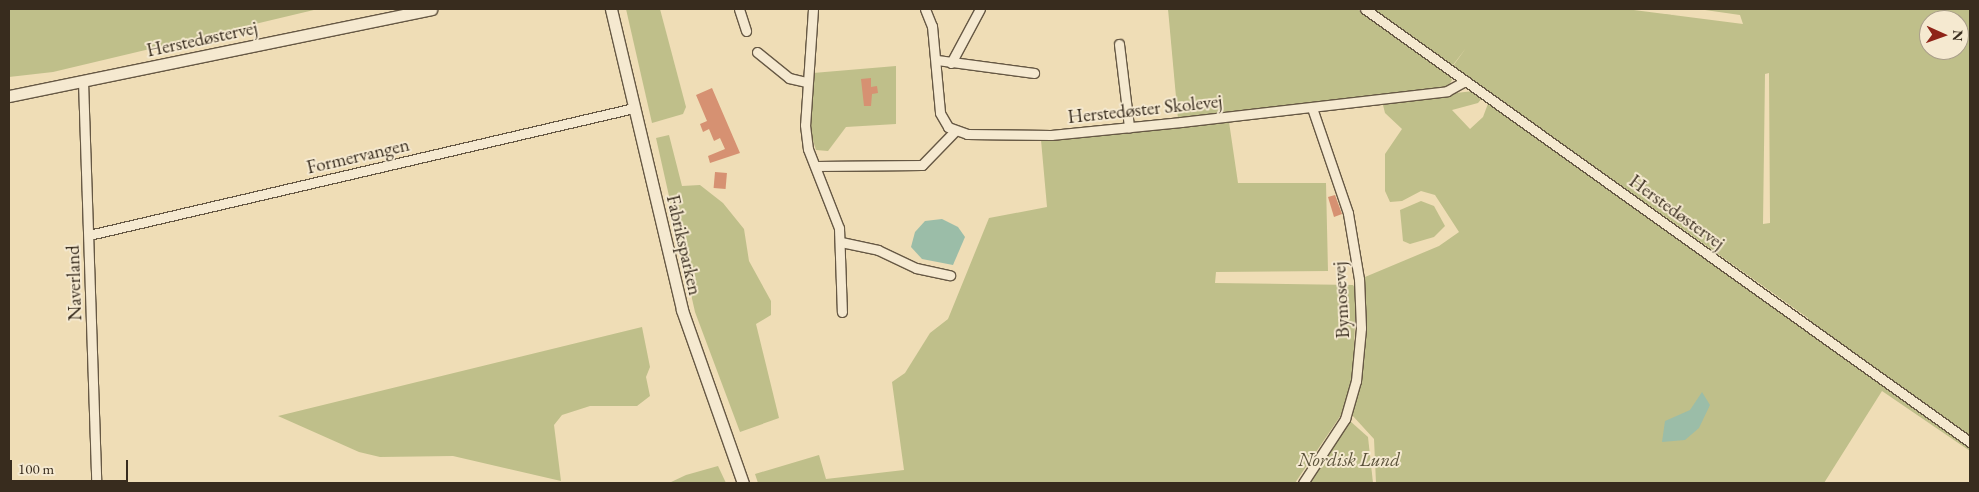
<!DOCTYPE html>
<html>
<head>
<meta charset="utf-8">
<style>
	body { margin:0 }
	#map { position:relative; width:1979px; height:492px; overflow:hidden; background:#efddb6; font-family:"EB Garamond",serif }
	div>[style] { position:absolute }
	.green>* { inset:0; background:#bfbf8a }
	.water>* { inset:0; background:#9bbda8 }
	.building>* { inset:0; background:#d69172; transform-origin:0 0 }
	.roads { filter:drop-shadow(1px 0 #665844) drop-shadow(-1px 0 #665844) drop-shadow(0 1px #665844) drop-shadow(0 -1px #665844) }
	.minor>* { height:9px; margin:-4.5px; padding:0 4.5px; transform-origin:4.5px; border-radius:4.5px; background:#f5e9d0 }
	.tertiary>* { height:11px; margin:-5.5px; padding:0 5.5px; transform-origin:5.5px; border-radius:5.5px; background:#f5e9d0 }
	span { translate:-50% -50%; white-space:nowrap; text-align:center; line-height:1.15; -webkit-text-stroke:4px #f5e9d0; paint-order:stroke }
	.street-label { font-size:19px; color:#382c1e }
	.park-label { font-size:19px; color:#5a5139; font-style:italic }
	.frame { position:absolute; inset:0; border:10px solid #382c1e; pointer-events:none }
	.north { position:absolute; left:1919px; top:10px; width:50px; height:50px; box-sizing:border-box; background:#f5e9d0; border:1px solid #a99d89; border-radius:50%; rotate:92deg; font-size:14px; font-weight:700; line-height:20px; text-align:center; color:#382c1e }
	.north::after { content:''; display:block; margin:auto; width:18px; height:22px; background:#8f2418; clip-path:polygon(50% 0,100% 100%,50% 72%,0 100%) }
	.scale { position:absolute; left:10px; top:460px; width:118px; height:22px; box-sizing:border-box; border:2px solid #382c1e; border-top:0; padding-left:6px; font-size:15px; line-height:18px; white-space:nowrap; color:#382c1e; -webkit-text-stroke:4px #f5e9d0; paint-order:stroke }
</style>
</head>
<body>
<div id="map">
	<div class="green">
		<i style="clip-path:polygon(9px 9px,318px 9px,53px 72px,9px 77px)"></i>
		<i style="clip-path:polygon(626px 9px,660px 9px,686px 107px,683px 114px,652px 123px)"></i>
		<i style="clip-path:polygon(1168px 9px,1357px 9px,1448px 73px,1452px 80px,1448px 87px,1178px 119px)"></i>
		<i style="clip-path:polygon(evenodd,1372px 9px,1626px 9px,1743px 24px,1740px 15px,1698px 9px,1970px 9px,1970px 451px,1882px 391px,1824px 483px,1376px 483px,1374px 439px,1352px 415px,1365px 356px,1365px 277px,1439px 246px,1459px 232px,1435px 195px,1421px 191px,1402px 201px,1390px 202px,1385px 191px,1385px 154px,1402px 129px,1385px 113px,1382px 101px,1474px 91px,1483px 97px,1478px 103px,1452px 110px,1470px 129px,1483px 117px,1489px 101px,1806px 330px,1808px 318px,1453px 66px,1466px 48px,1453px 65px,1372px 9px,1929px 20px,1959px 20px,1959px 50px,1929px 50px,1929px 20px,1372px 9px,1769px 73px,1770px 223px,1763px 224px,1765px 74px,1769px 73px)"></i>
		<i style="clip-path:polygon(896px 66px,896px 124px,846px 127px,828px 151px,816px 150px,809px 128px,813px 73px)"></i>
		<i style="clip-path:polygon(1229px 122px,1238px 183px,1326px 183px,1328px 271px,1216px 272px,1215px 283px,1353px 285px,1356px 290px,1353px 381px,1341px 415px,1295px 483px,758px 483px,755px 474px,819px 455px,826px 479px,904px 470px,892px 382px,905px 373px,930px 333px,948px 319px,989px 218px,1047px 207px,1041px 140px)"></i>
		<i style="clip-path:polygon(669px 135px,682px 186px,700px 185px,723px 203px,744px 229px,749px 261px,771px 301px,771px 315px,756px 324px,779px 418px,740px 432px,695px 312px,656px 138px)"></i>
		<i style="clip-path:polygon(1421px 201px,1434px 206px,1445px 226px,1434px 237px,1410px 244px,1403px 241px,1400px 210px)"></i>
		<i style="clip-path:polygon(642px 327px,650px 367px,646px 377px,650px 396px,637px 406px,590px 406px,562px 415px,554px 425px,561px 481px,453px 456px,380px 457px,359px 452px,278px 416px)"></i>
		<i style="clip-path:polygon(1350px 421px,1368px 437px,1373px 483px,1310px 483px)"></i>
		<i style="clip-path:polygon(718px 466px,726px 483px,669px 483px,686px 475px)"></i>
	</div>
	<div class="water">
		<i style="clip-path:polygon(942px 219px,958px 227px,965px 237px,953px 265px,922px 259px,911px 247px,915px 232px,925px 221px)"></i>
		<i style="clip-path:polygon(1702px 392px,1710px 405px,1699px 428px,1685px 440px,1662px 442px,1665px 421px,1690px 410px)"></i>
	</div>
	<div class="building">
		<i style="clip-path:polygon(871px 78px,871px 87px,877px 86px,878px 93px,872px 94px,871px 106px,864px 106px,861px 79px)"></i>
		<i style="clip-path:polygon(712px 88px,740px 153px,710px 163px,708px 156px,725px 149px,720px 138px,714px 141px,709px 129px,703px 132px,700px 124px,707px 121px,696px 95px)"></i>
		<i style="left:715px;top:172px;width:12px;height:16px;rotate:5deg"></i>
		<i style="clip-path:polygon(1335px 195px,1342px 214px,1334px 217px,1328px 197px)"></i>
	</div>
	<div class="roads">
		<div class="minor">
			<i style="left:739px;top:9px;width:23px;rotate:72deg"></i>
			<i style="left:813px;top:9px;width:116px;rotate:93.9deg"></i>
			<i style="left:805px;top:125px;width:24px;rotate:83deg"></i>
			<i style="left:808px;top:149px;width:85px;rotate:68.6deg"></i>
			<i style="left:839px;top:228px;width:84px;rotate:88deg"></i>
			<i style="left:925px;top:9px;width:18px;rotate:68deg"></i>
			<i style="left:932px;top:26px;width:87px;rotate:84.7deg"></i>
			<i style="left:940px;top:113px;width:16px;rotate:60deg"></i>
			<i style="left:948px;top:127px;width:20px;rotate:20deg"></i>
			<i style="left:967px;top:134px;width:84px;rotate:0.7deg"></i>
			<i style="left:1051px;top:135px;width:131px;rotate:-5.7deg"></i>
			<i style="left:1181px;top:122px;width:268px;rotate:-6.6deg"></i>
			<i style="left:1447px;top:91px;width:21px;rotate:-29deg"></i>
			<i style="left:1365px;top:9px;width:744px;rotate:35.59deg"></i>
			<i style="left:1119px;top:44px;width:84px;rotate:83.1deg"></i>
			<i style="left:757px;top:52px;width:41px;rotate:39.1deg"></i>
			<i style="left:789px;top:78px;width:17px;rotate:13deg"></i>
			<i style="left:937px;top:60px;width:98px;rotate:7.6deg"></i>
			<i style="left:951px;top:63px;width:61px;rotate:-61.8deg"></i>
			<i style="left:83px;top:81px;width:402px;rotate:88.1deg"></i>
			<i style="left:816px;top:166px;width:106px;rotate:-0.5deg"></i>
			<i style="left:922px;top:165px;width:47px;rotate:-45.9deg"></i>
			<i style="left:89px;top:235px;width:560px;rotate:-13.12deg"></i>
			<i style="left:841px;top:242px;width:38px;rotate:12deg"></i>
			<i style="left:878px;top:250px;width:42px;rotate:25.3deg"></i>
			<i style="left:916px;top:268px;width:35px;rotate:12deg"></i>
			<i style="left:1303px;top:483px;width:77px;rotate:-56.7deg"></i>
			<i style="left:1345px;top:419px;width:40px;rotate:-74deg"></i>
			<i style="left:1356px;top:381px;width:53px;rotate:-84.6deg"></i>
			<i style="left:1361px;top:328px;width:49px;rotate:-92.3deg"></i>
			<i style="left:1359px;top:279px;width:67px;rotate:-99.5deg"></i>
			<i style="left:1348px;top:213px;width:111px;rotate:-108.9deg"></i>
		</div>
		<div class="tertiary">
			<i style="left:611px;top:9px;width:309px;rotate:76.7deg"></i>
			<i style="left:682px;top:310px;width:183px;rotate:70.6deg"></i>
			<i style="left:9px;top:96px;width:431px;rotate:-11.6deg"></i>
		</div>
	</div>
	<div class="street-label">
		<span style="left:202px;top:39px;rotate:-12deg">Herstedøstervej</span>
		<span style="left:1145px;top:109px;rotate:-6deg">Herstedøster Skolevej</span>
		<span style="left:358px;top:156px;rotate:-13deg">Formervangen</span>
		<span style="left:1677px;top:212px;rotate:36deg">Herstedøstervej</span>
		<span style="left:684px;top:245px;rotate:77deg">Fabriksparken</span>
		<span style="left:74px;top:283px;rotate:-92deg">Naverland</span>
		<span style="left:1341px;top:300px;rotate:-93deg">Bymosevej</span>
	</div>
	<div class="park-label">
		<span style="left:1349px;top:460px">Nordisk Lund</span>
	</div>
	<div class="frame"></div>
	<div class="north">N</div>
	<div class="scale">100 m</div>
</div>
</body>
</html>
